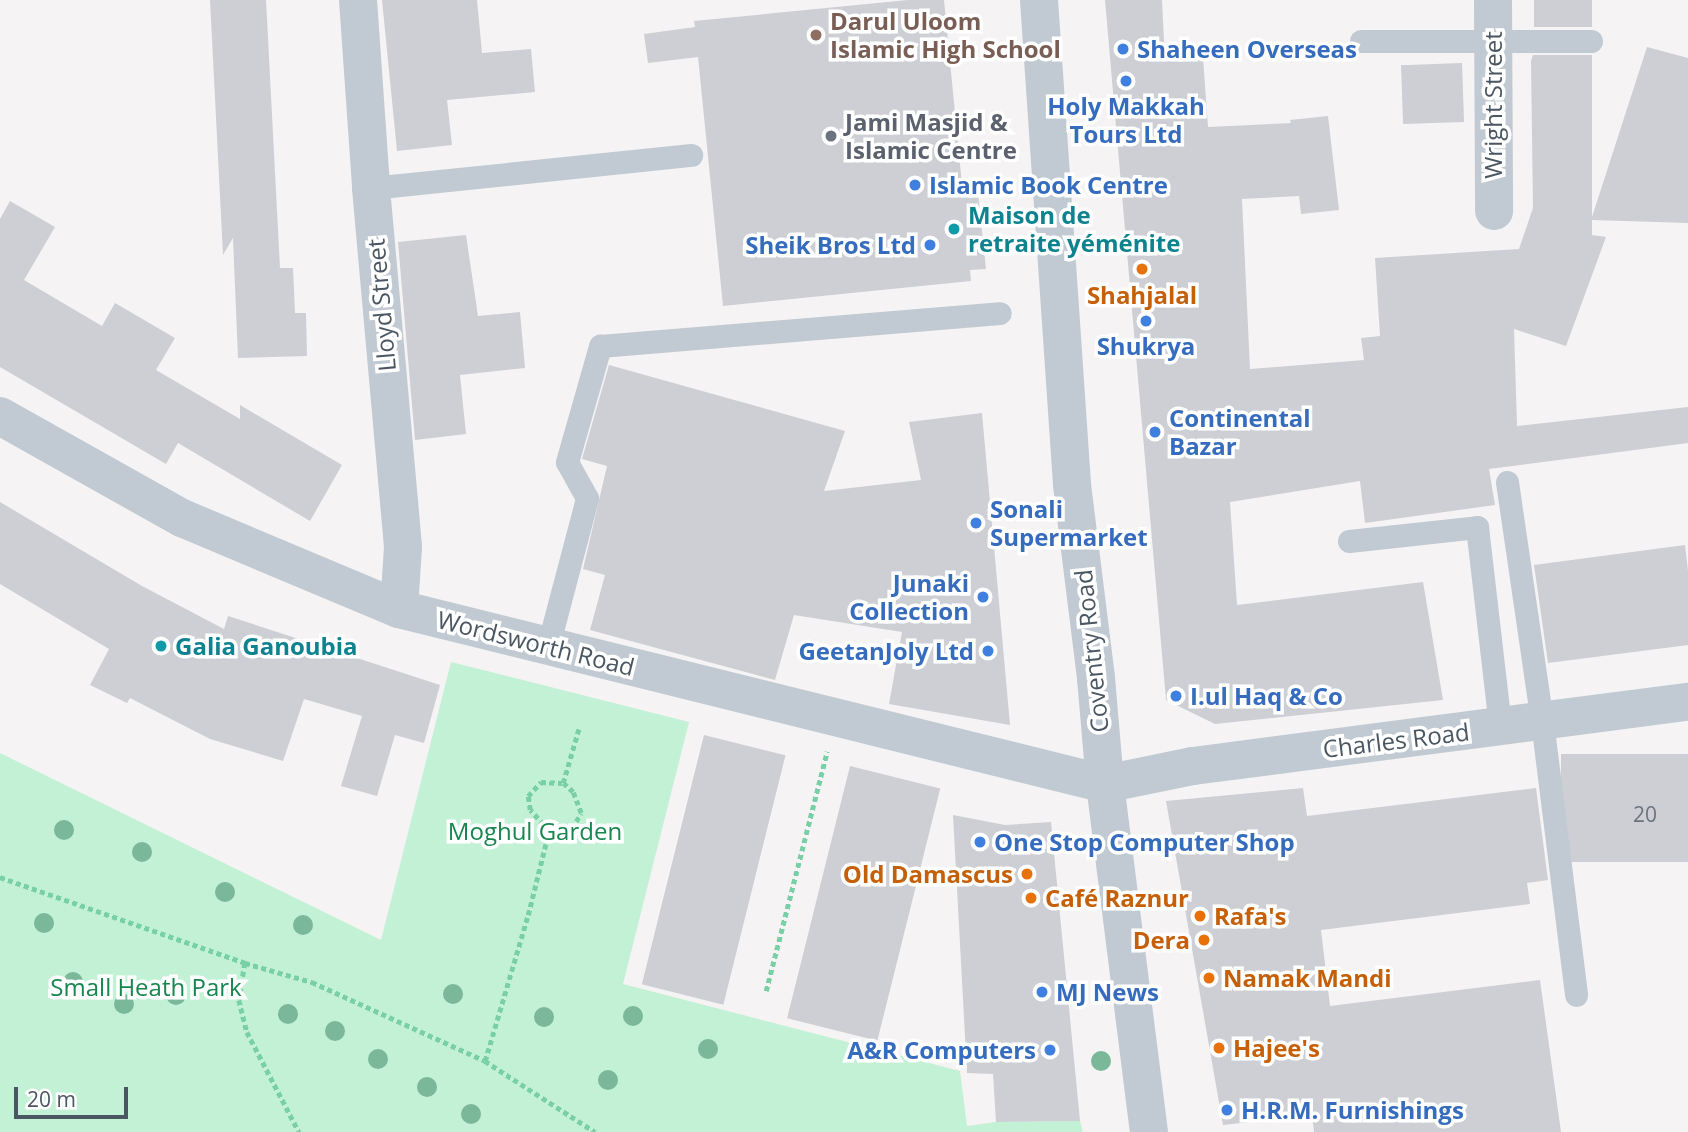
<!DOCTYPE html>
<html>
<head>
<meta charset="utf-8">
<style>
	body { margin:0 }
	#map { position:relative; width:1688px; height:1132px; overflow:hidden; background:#f5f3f3; font-family:"Open Sans",sans-serif }
	div>[style] { position:absolute }
	.green>* { inset:0; background:#c3f1d5 }
	.building>* { inset:0; background:#cdcfd5; transform-origin:0 0 }
	.path>* { height:4.5px; margin-top:-2.25px; transform-origin:0; background:repeating-linear-gradient(90deg,#7ad0a6 0 5px,transparent 0 8.5px) }
	.service>* { height:23px; margin:-11.5px; padding:0 11.5px; transform-origin:11.5px; border-radius:11.5px; background:#c1cad2 }
	.minor>* { height:38px; margin:-19px; padding:0 19px; transform-origin:19px; border-radius:19px; background:#c1cad2 }
	.tertiary>* { height:38px; margin:-19px; padding:0 19px; transform-origin:19px; border-radius:19px; background:#c1cad2 }
	.trees>* { width:20px; height:20px; margin:-10px; border-radius:50%; background:#7bb799 }
	.dots>* { width:19px; height:19px; translate:-50% -50%; box-sizing:border-box; border:4px solid #fff; border-radius:50% }
	span { translate:-50% -50%; white-space:nowrap; text-align:center; line-height:1.15; -webkit-text-stroke:7px #fff; paint-order:stroke }
	.number-label { font-size:21px; color:#6b747e }
	.number-label span { -webkit-text-stroke-width:0 }
	.education-label { font-size:24px; color:#785e54; font-weight:700 }
	.left { translate:0 -50%; text-align:left }
	.shop-label { font-size:24px; color:#366cbe; font-weight:700 }
	.right { translate:-100% -50%; text-align:right }
	.street-label { font-size:24px; color:#4a5661 }
	.worship-label { font-size:24px; color:#5b616d; font-weight:700 }
	.culture-label { font-size:24px; color:#0d838f; font-weight:700 }
	.food-label { font-size:24px; color:#c56008; font-weight:700 }
	.park-label { font-size:24px; color:#17864f }
	.scale { position:absolute; left:14px; top:1087px; width:114px; height:32px; box-sizing:border-box; border:4px solid #4a5661; border-top:0; padding-left:9px; font-size:21px; line-height:24px; white-space:nowrap; color:#4a5661; -webkit-text-stroke:5px #fff; paint-order:stroke }
</style>
</head>
<body>
<div id="map">
	<div class="green">
		<i style="clip-path:polygon(451px 662px,689px 722px,623px 984px,960px 1071px,967px 1126px,996px 1122px,1080px 1121px,1083px 1132px,0 1132px,0 753px,381px 940px)"></i>
	</div>
	<div class="building">
		<i style="clip-path:polygon(210px 0,266px 0,280px 268px,293px 268px,295px 313px,306px 313px,307px 356px,238px 358px,233px 238px,223px 255px)"></i>
		<i style="clip-path:polygon(382px 0,477px 0,482px 53px,531px 49px,535px 92px,447px 100px,452px 145px,397px 151px)"></i>
		<i style="clip-path:polygon(908px 0,944px 0,962px 185px,977px 184px,986px 269px,970px 270px,971px 281px,723px 306px,698px 57px,648px 63px,644px 34px,695px 27px,694px 21px)"></i>
		<i style="clip-path:polygon(1105px 0,1162px 0,1165px 61px,1203px 58px,1208px 127px,1291px 123px,1290px 120px,1328px 116px,1339px 210px,1301px 214px,1299px 196px,1242px 199px,1250px 369px,1364px 360px,1361px 338px,1380px 336px,1375px 258px,1519px 249px,1533px 208px,1531px 61px,1533px 55px,1592px 55px,1592px 217px,1647px 47px,1688px 58px,1688px 223px,1592px 220px,1592px 235px,1606px 237px,1566px 346px,1514px 329px,1517px 426px,1688px 407px,1688px 443px,1489px 469px,1495px 505px,1365px 523px,1360px 481px,1230px 502px,1237px 605px,1423px 582px,1443px 700px,1215px 724px,1166px 700px)"></i>
		<i style="left:1534px;top:0;width:58px;height:27px"></i>
		<i style="left:1462px;top:63px;width:59px;height:61px;rotate:88deg"></i>
		<i style="clip-path:polygon(10px 201px,55px 227px,24px 280px,102px 326px,115px 303px,175px 338px,156px 370px,240px 419px,240px 405px,342px 465px,310px 521px,178px 443px,166px 464px,0 367px,0 219px)"></i>
		<i style="clip-path:polygon(466px 235px,478px 316px,520px 312px,525px 368px,460px 375px,466px 434px,415px 440px,398px 242px)"></i>
		<i style="clip-path:polygon(609px 365px,845px 431px,824px 491px,921px 480px,909px 422px,982px 413px,1010px 725px,889px 704px,902px 632px,794px 615px,775px 680px,590px 630px,605px 575px,583px 569px,607px 466px,582px 459px)"></i>
		<i style="clip-path:polygon(0 502px,142px 586px,224px 629px,228px 616px,440px 685px,424px 743px,395px 735px,377px 796px,341px 786px,362px 716px,304px 699px,283px 761px,210px 739px,130px 698px,127px 703px,90px 685px,109px 649px,0 584px)"></i>
		<i style="clip-path:polygon(1685px 545px,1688px 571px,1688px 645px,1548px 663px,1534px 565px)"></i>
		<i style="left:704px;top:735px;width:84px;height:257px;rotate:14deg"></i>
		<i style="left:1688px;top:754px;width:108px;height:127px;rotate:90deg"></i>
		<i style="left:850px;top:766px;width:93px;height:260px;rotate:14deg"></i>
		<i style="clip-path:polygon(1303px 788px,1307px 816px,1536px 788px,1548px 880px,1527px 883px,1530px 904px,1321px 930px,1330px 1006px,1540px 980px,1561px 1132px,1314px 1132px,1312px 1115px,1223px 1125px,1166px 801px)"></i>
		<i style="clip-path:polygon(953px 815px,1005px 825px,1051px 822px,1080px 1121px,996px 1122px,993px 1074px,967px 1073px)"></i>
	</div>
	<div class="path">
		<i style="left:549px;top:831px;width:28px;rotate:-132deg"></i>
		<i style="left:530px;top:810px;width:14px;rotate:-98deg"></i>
		<i style="left:528px;top:796px;width:19px;rotate:-47deg"></i>
		<i style="left:541px;top:782px;width:21px;rotate:3deg"></i>
		<i style="left:0;top:877px;width:260px;rotate:19.3deg"></i>
		<i style="left:245px;top:963px;width:70px;rotate:15.8deg"></i>
		<i style="left:312px;top:982px;width:190px;rotate:24.5deg"></i>
		<i style="left:485px;top:1061px;width:131px;rotate:32.8deg"></i>
		<i style="left:245px;top:963px;width:37px;rotate:99deg"></i>
		<i style="left:239px;top:1000px;width:33px;rotate:76deg"></i>
		<i style="left:247px;top:1032px;width:113px;rotate:62.5deg"></i>
		<i style="left:766px;top:991px;width:247px;rotate:-75.7deg"></i>
		<i style="left:485px;top:1061px;width:152px;rotate:-73.6deg"></i>
		<i style="left:528px;top:915px;width:87px;rotate:-76deg"></i>
		<i style="left:549px;top:831px;width:23px;rotate:-5deg"></i>
		<i style="left:572px;top:829px;width:18px;rotate:-61deg"></i>
		<i style="left:581px;top:813px;width:22px;rotate:-111deg"></i>
		<i style="left:573px;top:792px;width:13px;rotate:-138deg"></i>
		<i style="left:563px;top:783px;width:57px;rotate:-73.8deg"></i>
	</div>
	<div class="service">
		<i style="left:1361px;top:41px;width:230px"></i>
		<i style="left:371px;top:188px;width:322px;rotate:-5.9deg"></i>
		<i style="left:1507px;top:482px;width:242px;rotate:81.7deg"></i>
		<i style="left:1542px;top:721px;width:276px;rotate:82.9deg"></i>
		<i style="left:1349px;top:541px;width:129px;rotate:-6.2deg"></i>
		<i style="left:1477px;top:527px;width:200px;rotate:83.4deg"></i>
		<i style="left:548px;top:646px;width:153px;rotate:-75.2deg"></i>
		<i style="left:587px;top:498px;width:41px;rotate:-119.1deg"></i>
		<i style="left:567px;top:462px;width:121px;rotate:-74.1deg"></i>
		<i style="left:600px;top:346px;width:401px;rotate:-4.7deg"></i>
	</div>
	<div class="minor">
		<i style="left:358px;top:0;width:188px;rotate:86deg"></i>
		<i style="left:371px;top:188px;width:360px;rotate:84.9deg"></i>
		<i style="left:403px;top:547px;width:62px;rotate:93.7deg"></i>
		<i style="left:1493px;top:0;width:211px;rotate:89.7deg"></i>
	</div>
	<div class="tertiary">
		<i style="left:1039px;top:0;width:486px;rotate:86.1deg"></i>
		<i style="left:1072px;top:485px;width:194px;rotate:82.9deg"></i>
		<i style="left:1096px;top:678px;width:106px;rotate:85.1deg"></i>
		<i style="left:1105px;top:784px;width:351px;rotate:82.8deg"></i>
		<i style="left:0;top:416px;width:209px;rotate:29.3deg"></i>
		<i style="left:182px;top:518px;width:235px;rotate:22.8deg"></i>
		<i style="left:399px;top:609px;width:727px;rotate:13.92deg"></i>
		<i style="left:1105px;top:784px;width:90px;rotate:-11.6deg"></i>
		<i style="left:1193px;top:766px;width:499px;rotate:-7.4deg"></i>
	</div>
	<div class="trees">
		<i style="left:64px;top:830px"></i>
		<i style="left:142px;top:852px"></i>
		<i style="left:225px;top:892px"></i>
		<i style="left:44px;top:923px"></i>
		<i style="left:303px;top:925px"></i>
		<i style="left:73px;top:982px"></i>
		<i style="left:453px;top:994px"></i>
		<i style="left:176px;top:995px"></i>
		<i style="left:124px;top:1004px"></i>
		<i style="left:288px;top:1014px"></i>
		<i style="left:633px;top:1016px"></i>
		<i style="left:544px;top:1017px"></i>
		<i style="left:335px;top:1031px"></i>
		<i style="left:708px;top:1049px"></i>
		<i style="left:378px;top:1059px"></i>
		<i style="left:1101px;top:1061px"></i>
		<i style="left:608px;top:1080px"></i>
		<i style="left:427px;top:1087px"></i>
		<i style="left:471px;top:1114px"></i>
	</div>
	<div class="dots">
		<i style="left:816px;top:35px;background:#8d6e63"></i>
		<i style="left:1123px;top:49px;background:#3f7fe0"></i>
		<i style="left:1126px;top:81px;background:#3f7fe0"></i>
		<i style="left:831px;top:136px;background:#6b7280"></i>
		<i style="left:915px;top:185px;background:#3f7fe0"></i>
		<i style="left:954px;top:229px;background:#0f9aa8"></i>
		<i style="left:930px;top:245px;background:#3f7fe0"></i>
		<i style="left:1142px;top:269px;background:#e8710a"></i>
		<i style="left:1146px;top:321px;background:#3f7fe0"></i>
		<i style="left:1155px;top:432px;background:#3f7fe0"></i>
		<i style="left:976px;top:523px;background:#3f7fe0"></i>
		<i style="left:983px;top:597px;background:#3f7fe0"></i>
		<i style="left:161px;top:646px;background:#0f9aa8"></i>
		<i style="left:988px;top:651px;background:#3f7fe0"></i>
		<i style="left:1176px;top:696px;background:#3f7fe0"></i>
		<i style="left:980px;top:842px;background:#3f7fe0"></i>
		<i style="left:1027px;top:874px;background:#e8710a"></i>
		<i style="left:1031px;top:898px;background:#e8710a"></i>
		<i style="left:1200px;top:916px;background:#e8710a"></i>
		<i style="left:1204px;top:940px;background:#e8710a"></i>
		<i style="left:1209px;top:978px;background:#e8710a"></i>
		<i style="left:1042px;top:992px;background:#3f7fe0"></i>
		<i style="left:1219px;top:1048px;background:#e8710a"></i>
		<i style="left:1050px;top:1050px;background:#3f7fe0"></i>
		<i style="left:1227px;top:1110px;background:#3f7fe0"></i>
	</div>
	<div class="number-label">
		<span style="left:1645px;top:814px">20</span>
	</div>
	<div class="education-label">
		<span class="left" style="left:830px;top:35px">Darul Uloom<br>Islamic High School</span>
	</div>
	<div class="shop-label">
		<span class="left" style="left:1137px;top:49px">Shaheen Overseas</span>
		<span style="left:1126px;top:120px">Holy Makkah<br>Tours Ltd</span>
		<span class="left" style="left:929px;top:185px">Islamic Book Centre</span>
		<span class="right" style="left:916px;top:245px">Sheik Bros Ltd</span>
		<span style="left:1146px;top:346px">Shukrya</span>
		<span class="left" style="left:1169px;top:432px">Continental<br>Bazar</span>
		<span class="left" style="left:990px;top:523px">Sonali<br>Supermarket</span>
		<span class="right" style="left:969px;top:597px">Junaki<br>Collection</span>
		<span class="right" style="left:974px;top:651px">GeetanJoly Ltd</span>
		<span class="left" style="left:1190px;top:696px">I.ul Haq &amp; Co</span>
		<span class="left" style="left:994px;top:842px">One Stop Computer Shop</span>
		<span class="left" style="left:1056px;top:992px">MJ News</span>
		<span class="right" style="left:1036px;top:1050px">A&amp;R Computers</span>
		<span class="left" style="left:1241px;top:1110px">H.R.M. Furnishings</span>
	</div>
	<div class="street-label">
		<span style="left:1493px;top:105px;rotate:-90deg">Wright Street</span>
		<span style="left:381px;top:305px;rotate:-95deg">Lloyd Street</span>
		<span style="left:536px;top:643px;rotate:14deg">Wordsworth Road</span>
		<span style="left:1091px;top:651px;rotate:-96deg">Coventry Road</span>
		<span style="left:1396px;top:740px;rotate:-7deg">Charles Road</span>
	</div>
	<div class="worship-label">
		<span class="left" style="left:845px;top:136px">Jami Masjid &amp;<br>Islamic Centre</span>
	</div>
	<div class="culture-label">
		<span class="left" style="left:968px;top:229px">Maison de<br>retraite yéménite</span>
		<span class="left" style="left:175px;top:646px">Galia Ganoubia</span>
	</div>
	<div class="food-label">
		<span style="left:1142px;top:295px">Shahjalal</span>
		<span class="right" style="left:1013px;top:874px">Old Damascus</span>
		<span class="left" style="left:1045px;top:898px">Café Raznur</span>
		<span class="left" style="left:1214px;top:916px">Rafa's</span>
		<span class="right" style="left:1190px;top:940px">Dera</span>
		<span class="left" style="left:1223px;top:978px">Namak Mandi</span>
		<span class="left" style="left:1233px;top:1048px">Hajee's</span>
	</div>
	<div class="park-label">
		<span style="left:535px;top:831px">Moghul Garden</span>
		<span style="left:146px;top:987px">Small Heath Park</span>
	</div>
	<div class="scale">20 m</div>
</div>
</body>
</html>
